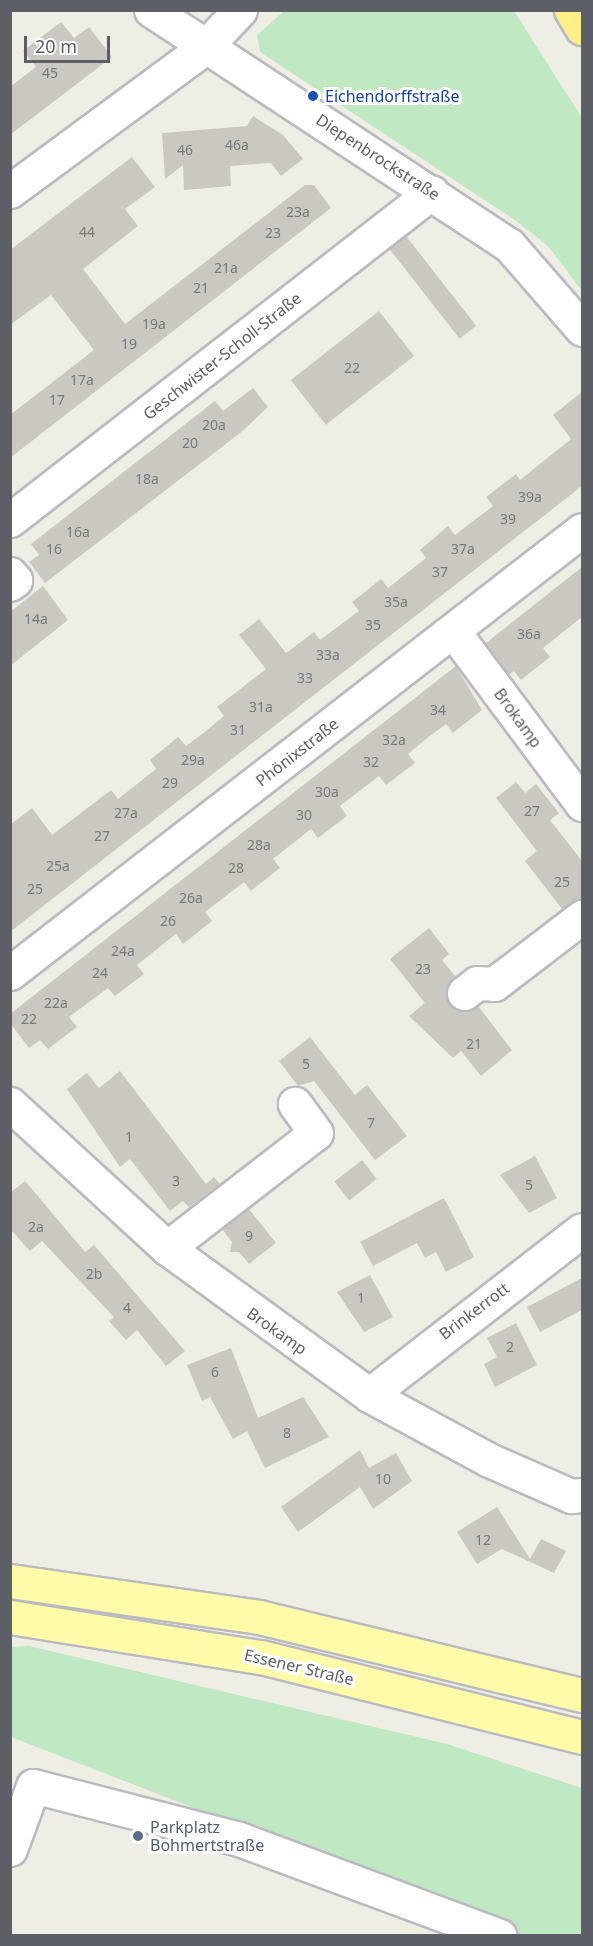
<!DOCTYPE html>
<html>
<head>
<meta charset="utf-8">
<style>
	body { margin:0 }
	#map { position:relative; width:593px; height:1946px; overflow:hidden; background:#efeee4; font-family:"Noto Sans",sans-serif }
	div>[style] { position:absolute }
	.green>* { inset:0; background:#bfe8c3 }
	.building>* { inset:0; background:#cac8c1; transform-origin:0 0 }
	.roads { filter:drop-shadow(2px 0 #b9bbc1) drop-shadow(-2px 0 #b9bbc1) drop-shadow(0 2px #b9bbc1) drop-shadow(0 -2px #b9bbc1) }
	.minor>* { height:33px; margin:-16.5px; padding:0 16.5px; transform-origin:16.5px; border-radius:16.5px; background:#fff }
	.major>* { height:33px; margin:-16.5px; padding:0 16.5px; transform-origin:16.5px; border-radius:16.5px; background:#fffba9 }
	.highway>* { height:33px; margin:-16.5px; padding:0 16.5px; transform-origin:16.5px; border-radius:16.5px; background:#ffef8b }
	.dots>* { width:16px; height:16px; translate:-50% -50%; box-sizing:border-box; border:3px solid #fff; border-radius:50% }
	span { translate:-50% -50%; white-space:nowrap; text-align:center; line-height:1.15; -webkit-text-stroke:6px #fff; paint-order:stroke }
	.number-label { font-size:14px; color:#78797c }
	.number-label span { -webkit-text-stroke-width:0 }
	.transit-label { font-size:16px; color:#164399 }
	.left { translate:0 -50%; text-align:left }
	.street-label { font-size:16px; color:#5c5f65 }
	.service-label { font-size:16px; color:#4e5e75 }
	.frame { position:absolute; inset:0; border:12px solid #5c5f65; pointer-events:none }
	.scale { position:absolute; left:24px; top:36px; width:86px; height:27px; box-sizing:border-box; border:3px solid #5c5f65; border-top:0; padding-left:8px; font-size:18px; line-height:21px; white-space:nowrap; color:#5c5f65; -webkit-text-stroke:4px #fff; paint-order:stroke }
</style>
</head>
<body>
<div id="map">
	<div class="green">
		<i style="clip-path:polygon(284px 11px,514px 11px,582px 118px,582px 291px,548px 246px,515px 220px,260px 52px,257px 35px)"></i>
		<i style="clip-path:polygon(29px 1646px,447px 1744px,582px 1788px,582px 1935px,521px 1935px,11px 1737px,10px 1647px)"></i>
	</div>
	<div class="building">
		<i style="clip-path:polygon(61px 22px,74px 38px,89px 27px,112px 57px,10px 135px,10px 87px,36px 67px,23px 51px)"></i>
		<i style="clip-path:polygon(253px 116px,283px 135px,303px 159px,281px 176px,271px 163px,230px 166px,231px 186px,184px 190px,183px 165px,165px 179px,162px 133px,247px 126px)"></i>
		<i style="clip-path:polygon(132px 157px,155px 187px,125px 209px,138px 226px,83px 269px,125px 324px,305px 185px,314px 185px,331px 208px,10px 458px,10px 415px,94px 350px,51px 295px,10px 325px,10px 250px)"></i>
		<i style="left:406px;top:236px;width:114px;height:21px;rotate:52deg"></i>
		<i style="left:379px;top:311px;width:57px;height:112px;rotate:52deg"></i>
		<i style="clip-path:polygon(253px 388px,268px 407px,240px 433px,45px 583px,29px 562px,39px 555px,31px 544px,215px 401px,223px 411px)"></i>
		<i style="clip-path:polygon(582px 392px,582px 486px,10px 932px,10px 825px,32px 808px,52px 835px,111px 790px,118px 799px,156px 769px,150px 760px,178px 737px,186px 746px,206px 731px,224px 716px,217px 707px,266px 669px,239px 635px,259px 619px,286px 653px,314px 632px,320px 640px,359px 611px,352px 602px,381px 579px,388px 588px,426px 558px,420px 550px,448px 526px,455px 535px,493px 506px,486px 497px,516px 474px,520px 480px,571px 439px,553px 415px)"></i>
		<i style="clip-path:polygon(582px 567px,582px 617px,543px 648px,550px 657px,521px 680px,514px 671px,509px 675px,486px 643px)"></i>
		<i style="clip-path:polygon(43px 586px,68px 620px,10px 666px,10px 612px)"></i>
		<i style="clip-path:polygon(456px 666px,482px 710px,453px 733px,446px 724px,426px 739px,408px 754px,415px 763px,386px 785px,379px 776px,340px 806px,347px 816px,318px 838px,311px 829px,273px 859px,280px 868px,251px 891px,244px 882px,205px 912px,212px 921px,183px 944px,176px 934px,137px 965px,144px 974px,115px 996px,108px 988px,69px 1017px,77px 1027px,48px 1049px,40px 1040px,29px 1048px,10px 1023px,10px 1014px)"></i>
		<i style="clip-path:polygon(516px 782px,525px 793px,536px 784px,559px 813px,550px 820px,582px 861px,582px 899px,562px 909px,525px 861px,537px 851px,496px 798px)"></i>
		<i style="clip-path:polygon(429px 928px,449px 954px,442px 960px,455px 976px,447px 986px,449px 1004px,466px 1012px,478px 1006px,512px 1050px,481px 1076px,461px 1051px,453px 1058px,409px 1016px,425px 1003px,390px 959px)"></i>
		<i style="clip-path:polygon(310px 1037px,355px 1095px,367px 1085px,407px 1136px,375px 1160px,314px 1081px,298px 1086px,279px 1061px)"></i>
		<i style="clip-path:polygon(120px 1071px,206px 1184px,214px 1177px,220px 1184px,189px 1207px,183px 1201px,170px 1211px,130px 1159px,120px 1167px,67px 1089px,87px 1073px,99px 1088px)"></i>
		<i style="clip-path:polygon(535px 1156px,557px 1198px,529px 1213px,500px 1175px)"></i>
		<i style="left:362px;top:1160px;width:24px;height:35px;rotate:52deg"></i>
		<i style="clip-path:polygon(25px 1181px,85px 1252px,94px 1245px,185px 1351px,166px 1366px,137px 1330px,126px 1340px,109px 1321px,114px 1317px,42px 1241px,30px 1251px,10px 1229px,10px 1193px)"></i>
		<i style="clip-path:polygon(444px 1198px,474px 1257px,446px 1272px,436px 1252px,425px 1258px,417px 1243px,373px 1266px,360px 1242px)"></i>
		<i style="clip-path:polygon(249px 1209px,276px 1243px,249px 1264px,239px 1252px,230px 1252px,232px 1242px,222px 1229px)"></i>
		<i style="clip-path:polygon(370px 1275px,393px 1317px,364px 1332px,337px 1292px)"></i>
		<i style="clip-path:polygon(582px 1278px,582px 1310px,540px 1332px,527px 1307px)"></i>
		<i style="clip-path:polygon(516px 1323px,537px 1365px,495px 1387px,484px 1364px,497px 1357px,487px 1338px)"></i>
		<i style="clip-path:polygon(231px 1348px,258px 1418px,303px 1397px,329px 1437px,265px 1468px,247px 1431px,233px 1439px,210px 1397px,202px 1401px,187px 1365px)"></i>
		<i style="clip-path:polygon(360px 1450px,369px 1468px,396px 1453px,412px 1481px,373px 1509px,360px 1487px,298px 1532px,281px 1507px)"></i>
		<i style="clip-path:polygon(497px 1507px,530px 1559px,541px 1539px,566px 1551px,554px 1573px,502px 1549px,477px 1564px,457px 1532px)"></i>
	</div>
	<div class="roads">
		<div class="minor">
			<i style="left:151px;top:10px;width:428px;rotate:33.3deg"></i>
			<i style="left:509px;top:245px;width:111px;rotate:49deg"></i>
			<i style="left:10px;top:191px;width:242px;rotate:-36.4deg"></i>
			<i style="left:205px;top:47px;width:51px;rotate:-46.6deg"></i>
			<i style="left:10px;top:520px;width:534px;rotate:-37.86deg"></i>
			<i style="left:10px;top:574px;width:8px;rotate:50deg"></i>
			<i style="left:15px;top:580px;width:6px;rotate:141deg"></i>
			<i style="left:453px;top:631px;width:216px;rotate:53.3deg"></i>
			<i style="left:10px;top:973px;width:723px;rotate:-37.76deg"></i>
			<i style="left:464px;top:993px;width:16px;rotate:-38deg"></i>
			<i style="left:477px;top:983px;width:17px;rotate:3deg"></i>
			<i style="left:494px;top:984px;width:111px;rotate:-37.3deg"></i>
			<i style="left:10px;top:1104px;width:213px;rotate:42.5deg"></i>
			<i style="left:167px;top:1248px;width:250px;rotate:36deg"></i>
			<i style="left:369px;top:1395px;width:136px;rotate:28.4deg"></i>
			<i style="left:489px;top:1460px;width:90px;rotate:23.7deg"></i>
			<i style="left:571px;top:1496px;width:11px;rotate:-5deg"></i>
			<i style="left:167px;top:1248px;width:188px;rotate:-37.7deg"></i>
			<i style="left:316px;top:1133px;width:36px;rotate:-126deg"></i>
			<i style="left:369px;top:1395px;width:269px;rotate:-37.8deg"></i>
			<i style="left:10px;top:1849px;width:67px;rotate:-69.9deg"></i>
			<i style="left:33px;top:1786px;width:213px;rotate:14.4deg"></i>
			<i style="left:239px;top:1839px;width:278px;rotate:20.4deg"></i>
		</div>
		<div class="major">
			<i style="left:10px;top:1581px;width:252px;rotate:8.2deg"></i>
			<i style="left:259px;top:1617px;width:332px;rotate:13.6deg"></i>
			<i style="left:10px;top:1617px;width:254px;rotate:9.1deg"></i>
			<i style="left:261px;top:1657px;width:331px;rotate:14deg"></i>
		</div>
		<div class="highway">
			<i style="left:571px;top:10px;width:21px;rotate:59deg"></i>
		</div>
	</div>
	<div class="dots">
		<i style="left:313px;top:96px;background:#1a4fb4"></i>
		<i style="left:138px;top:1836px;background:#5c6f8a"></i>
	</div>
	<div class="number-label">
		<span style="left:50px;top:73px">45</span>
		<span style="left:237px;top:145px">46a</span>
		<span style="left:185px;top:150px">46</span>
		<span style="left:298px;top:212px">23a</span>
		<span style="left:87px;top:232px">44</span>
		<span style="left:273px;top:233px">23</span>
		<span style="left:226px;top:268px">21a</span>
		<span style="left:201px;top:288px">21</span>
		<span style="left:154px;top:324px">19a</span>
		<span style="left:129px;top:344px">19</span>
		<span style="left:352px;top:368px">22</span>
		<span style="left:82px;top:380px">17a</span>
		<span style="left:57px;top:400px">17</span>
		<span style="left:214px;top:425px">20a</span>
		<span style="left:190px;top:443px">20</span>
		<span style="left:147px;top:479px">18a</span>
		<span style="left:530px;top:497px">39a</span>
		<span style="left:508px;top:519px">39</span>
		<span style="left:78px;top:532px">16a</span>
		<span style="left:54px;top:549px">16</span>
		<span style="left:463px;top:549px">37a</span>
		<span style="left:440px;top:572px">37</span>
		<span style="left:396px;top:602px">35a</span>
		<span style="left:36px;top:619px">14a</span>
		<span style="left:373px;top:625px">35</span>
		<span style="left:529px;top:634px">36a</span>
		<span style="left:328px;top:655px">33a</span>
		<span style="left:305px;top:678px">33</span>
		<span style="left:261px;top:707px">31a</span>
		<span style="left:438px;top:710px">34</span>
		<span style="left:238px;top:730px">31</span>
		<span style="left:394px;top:740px">32a</span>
		<span style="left:193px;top:760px">29a</span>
		<span style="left:371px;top:762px">32</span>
		<span style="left:170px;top:783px">29</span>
		<span style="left:327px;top:792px">30a</span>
		<span style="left:532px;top:811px">27</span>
		<span style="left:126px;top:813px">27a</span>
		<span style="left:304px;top:815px">30</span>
		<span style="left:102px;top:836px">27</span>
		<span style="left:259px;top:845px">28a</span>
		<span style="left:58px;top:866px">25a</span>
		<span style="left:236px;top:868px">28</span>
		<span style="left:562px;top:882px">25</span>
		<span style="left:35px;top:889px">25</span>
		<span style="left:191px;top:898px">26a</span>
		<span style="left:168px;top:921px">26</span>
		<span style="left:123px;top:951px">24a</span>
		<span style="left:423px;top:969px">23</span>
		<span style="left:100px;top:973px">24</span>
		<span style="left:56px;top:1003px">22a</span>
		<span style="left:29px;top:1019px">22</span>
		<span style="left:474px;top:1044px">21</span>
		<span style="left:306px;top:1064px">5</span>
		<span style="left:371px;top:1123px">7</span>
		<span style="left:129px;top:1137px">1</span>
		<span style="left:176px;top:1181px">3</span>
		<span style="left:529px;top:1185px">5</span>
		<span style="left:36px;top:1227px">2a</span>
		<span style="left:249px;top:1236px">9</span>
		<span style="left:94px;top:1274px">2b</span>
		<span style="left:361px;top:1298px">1</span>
		<span style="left:127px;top:1308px">4</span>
		<span style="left:510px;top:1347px">2</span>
		<span style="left:215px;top:1372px">6</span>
		<span style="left:287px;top:1433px">8</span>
		<span style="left:383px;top:1479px">10</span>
		<span style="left:483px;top:1540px">12</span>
	</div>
	<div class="transit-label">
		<span class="left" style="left:325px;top:96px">Eichendorffstraße</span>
	</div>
	<div class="street-label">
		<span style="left:378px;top:157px;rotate:33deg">Diepenbrockstraße</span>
		<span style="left:222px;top:356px;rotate:-38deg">Geschwister-Scholl-Straße</span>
		<span style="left:518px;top:718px;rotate:54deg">Brokamp</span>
		<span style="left:297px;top:752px;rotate:-38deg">Phönixstraße</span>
		<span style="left:474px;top:1311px;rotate:-37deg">Brinkerrott</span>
		<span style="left:277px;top:1331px;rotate:35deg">Brokamp</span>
		<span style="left:299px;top:1667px;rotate:13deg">Essener Straße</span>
	</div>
	<div class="service-label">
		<span class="left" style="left:150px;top:1836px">Parkplatz<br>Bohmertstraße</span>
	</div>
	<div class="frame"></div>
	<div class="scale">20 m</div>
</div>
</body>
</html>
